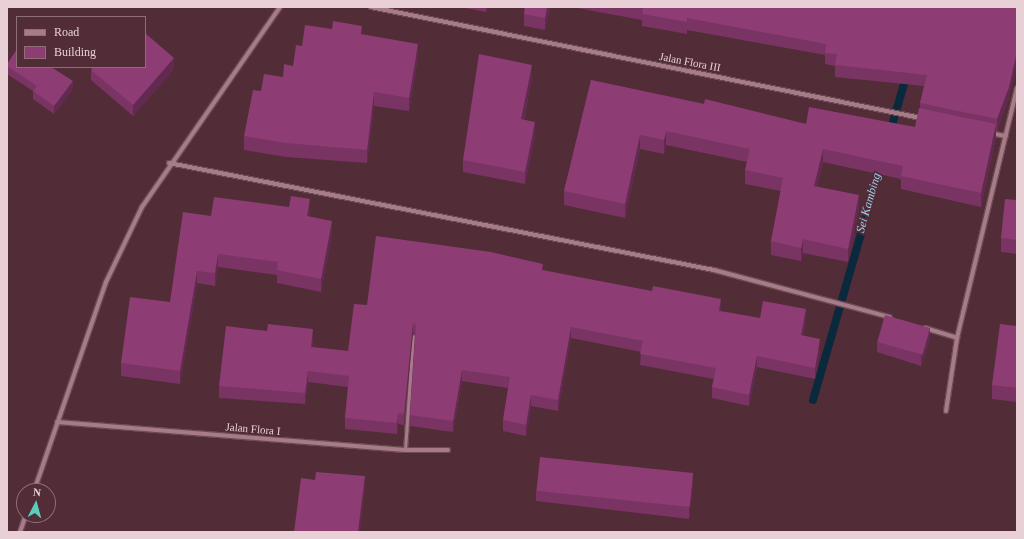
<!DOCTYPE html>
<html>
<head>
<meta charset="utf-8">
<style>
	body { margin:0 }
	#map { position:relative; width:1024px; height:539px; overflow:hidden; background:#522c37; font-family:"Times New Roman",serif }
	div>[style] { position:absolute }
	.stream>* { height:8px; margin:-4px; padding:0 4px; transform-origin:4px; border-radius:4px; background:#0a293d }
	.roads { filter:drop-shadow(1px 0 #6c4c56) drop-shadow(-1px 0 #6c4c56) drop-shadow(0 1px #6c4c56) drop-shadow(0 -1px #6c4c56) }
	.service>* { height:3px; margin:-1.5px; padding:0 1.5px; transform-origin:1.5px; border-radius:1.5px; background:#a77b87 }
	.minor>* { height:4px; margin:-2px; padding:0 2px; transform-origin:2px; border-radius:2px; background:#a77b87 }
	.wall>* { inset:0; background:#793464 }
	.shaded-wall>* { inset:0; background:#632a51 }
	.building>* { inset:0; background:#8d3c74; transform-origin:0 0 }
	span { translate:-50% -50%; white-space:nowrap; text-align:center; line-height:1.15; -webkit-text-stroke:4px #522c37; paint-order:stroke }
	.street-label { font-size:11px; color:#e9d0d6 }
	.water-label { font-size:12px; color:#a3ceee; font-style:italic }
	.frame { position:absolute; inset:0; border:8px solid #e9d0d6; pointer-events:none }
	.legend { position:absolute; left:16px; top:16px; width:130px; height:52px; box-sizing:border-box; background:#522c37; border:1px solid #8e6e77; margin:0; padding:5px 7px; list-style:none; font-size:12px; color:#e9d0d6 }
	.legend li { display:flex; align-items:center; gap:8px; height:20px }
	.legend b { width:20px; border:1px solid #8e6e77 }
	.north { position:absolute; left:16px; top:483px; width:40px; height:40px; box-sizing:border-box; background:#522c37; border:1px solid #8e6e77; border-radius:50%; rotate:6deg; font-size:11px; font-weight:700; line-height:16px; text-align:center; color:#e9d0d6 }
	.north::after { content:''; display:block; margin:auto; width:14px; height:18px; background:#5bcebb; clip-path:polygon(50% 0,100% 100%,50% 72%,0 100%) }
</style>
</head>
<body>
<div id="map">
	<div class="stream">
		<i style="left:890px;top:132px;width:60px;rotate:-73.7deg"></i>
		<i style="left:813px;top:400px;width:246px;rotate:-73.9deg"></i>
	</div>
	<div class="roads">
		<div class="service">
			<i style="left:405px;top:450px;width:114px;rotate:-86deg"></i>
		</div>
		<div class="minor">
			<i style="left:371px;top:7px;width:561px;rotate:11.41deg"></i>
			<i style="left:990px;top:133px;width:16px;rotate:11deg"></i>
			<i style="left:169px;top:163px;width:555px;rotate:11.11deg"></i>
			<i style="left:714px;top:270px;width:182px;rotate:15deg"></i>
			<i style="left:925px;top:328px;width:34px;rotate:17deg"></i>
			<i style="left:946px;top:411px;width:74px;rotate:-81.4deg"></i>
			<i style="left:957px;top:338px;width:257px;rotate:-76.5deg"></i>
			<i style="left:57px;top:422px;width:349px;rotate:4.6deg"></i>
			<i style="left:405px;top:450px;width:43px"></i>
			<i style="left:34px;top:491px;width:221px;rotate:-71deg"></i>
			<i style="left:106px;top:282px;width:83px;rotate:-64.4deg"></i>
			<i style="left:142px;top:207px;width:243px;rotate:-55.4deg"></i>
			<i style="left:20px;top:532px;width:18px;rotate:-71deg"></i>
		</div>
	</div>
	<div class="wall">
		<i style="clip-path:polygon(460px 7px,487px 7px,486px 12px)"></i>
		<i style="clip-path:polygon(525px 7px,550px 7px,545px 30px,524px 26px,524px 14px)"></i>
		<i style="clip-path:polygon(572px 7px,1017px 7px,1009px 98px,997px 131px,996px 130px,996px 137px,981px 207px,901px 189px,901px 179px,823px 162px,817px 187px,859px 209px,848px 262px,803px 253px,801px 261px,771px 255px,771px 241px,781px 191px,745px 184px,745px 170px,747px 162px,666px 145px,664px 154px,640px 149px,625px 218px,564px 205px,564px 191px,591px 80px,704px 104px,806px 124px,915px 127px,920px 109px,920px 103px,924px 86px,835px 77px,835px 66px,825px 64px,825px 55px,687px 30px,687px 34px,642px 26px,642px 20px)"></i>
		<i style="clip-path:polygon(362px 35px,418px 57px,409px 111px,374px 106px,367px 163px,286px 157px,244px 150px,244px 136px,261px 91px,283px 77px,293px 66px)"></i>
		<i style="clip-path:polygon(7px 64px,73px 89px,54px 114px,33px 99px,33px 91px,7px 74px)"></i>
		<i style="clip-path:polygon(174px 69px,133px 116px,91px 80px,91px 70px)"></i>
		<i style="clip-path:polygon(532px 77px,524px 120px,535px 135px,525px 184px,463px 172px,463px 160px)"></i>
		<i style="clip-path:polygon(1017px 200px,1017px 254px,1001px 252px,1001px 238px)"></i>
		<i style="clip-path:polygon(310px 212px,309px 217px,332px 234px,321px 292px,277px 283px,277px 275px,218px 267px,215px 286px,197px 283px,180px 384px,121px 376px,121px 363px,170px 302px,211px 216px)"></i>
		<i style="clip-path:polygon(543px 270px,721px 310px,721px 311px,760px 318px,806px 320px,803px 336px,820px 350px,815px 379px,757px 367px,749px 406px,712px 398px,712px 387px,714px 379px,640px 365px,641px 352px,571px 338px,558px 411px,531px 406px,526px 436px,503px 431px,503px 420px,508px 388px,462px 381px,453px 432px,410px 426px,410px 415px,415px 335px,413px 333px,404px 425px,398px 424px,397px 434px,345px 429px,345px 418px,348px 387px,308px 382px,305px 404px,219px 398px,219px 386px,267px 331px,313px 340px,312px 347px,348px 351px,367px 305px)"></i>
		<i style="clip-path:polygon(1017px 326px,1017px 402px,992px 399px,992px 385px)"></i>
		<i style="clip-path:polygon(930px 338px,921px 366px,877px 352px,877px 342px)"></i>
		<i style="clip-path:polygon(693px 483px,689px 519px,536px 501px,536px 491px)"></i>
	</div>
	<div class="shaded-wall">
		<i style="clip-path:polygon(547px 7px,550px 7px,545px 30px,545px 18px)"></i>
		<i style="clip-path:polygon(418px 44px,418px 57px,409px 111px,409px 98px)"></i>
		<i style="clip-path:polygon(1017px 52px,1017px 64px,1009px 98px,997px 131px,997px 119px)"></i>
		<i style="clip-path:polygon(174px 58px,174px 69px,133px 116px,133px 105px)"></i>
		<i style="clip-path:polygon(532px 65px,532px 77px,521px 132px,521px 119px)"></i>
		<i style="clip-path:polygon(73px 81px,73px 89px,54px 114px,54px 106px)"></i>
		<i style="clip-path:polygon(374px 92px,374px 106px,367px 163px,367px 150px)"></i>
		<i style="clip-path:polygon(535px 122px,535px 135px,525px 184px,525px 172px)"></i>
		<i style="clip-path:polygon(996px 124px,996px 137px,981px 207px,981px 193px)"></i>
		<i style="clip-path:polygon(666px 131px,666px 145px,664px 154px,664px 140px)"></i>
		<i style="clip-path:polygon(640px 135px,640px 149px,625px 218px,625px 204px)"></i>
		<i style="clip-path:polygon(823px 149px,823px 162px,814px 200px,814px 186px)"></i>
		<i style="clip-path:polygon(859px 195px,859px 209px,848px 262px,848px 249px)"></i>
		<i style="clip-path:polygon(310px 199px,310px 212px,307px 229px,307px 216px)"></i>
		<i style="clip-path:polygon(332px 221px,332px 234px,321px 292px,321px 279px)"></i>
		<i style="clip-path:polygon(803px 239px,803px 253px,801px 261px,801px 248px)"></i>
		<i style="clip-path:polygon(218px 254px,218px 267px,215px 286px,215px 273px)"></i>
		<i style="clip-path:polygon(197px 271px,197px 283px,180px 384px,180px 371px)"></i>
		<i style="clip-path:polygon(721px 299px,721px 310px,719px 322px,719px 311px)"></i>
		<i style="clip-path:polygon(806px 309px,806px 320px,801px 346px,801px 335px)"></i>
		<i style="clip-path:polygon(413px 322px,413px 333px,404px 425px,404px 414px)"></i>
		<i style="clip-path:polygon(571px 327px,571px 338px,558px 411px,558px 400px)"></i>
		<i style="clip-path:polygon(930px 328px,930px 338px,921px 366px,921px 355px)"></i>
		<i style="clip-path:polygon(313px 329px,313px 340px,311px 358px,311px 347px)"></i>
		<i style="clip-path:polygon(820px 339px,820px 350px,815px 379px,815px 368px)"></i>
		<i style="clip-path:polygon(757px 356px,757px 367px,749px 406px,749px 395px)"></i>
		<i style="clip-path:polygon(462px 370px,462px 381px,453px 432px,453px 421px)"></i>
		<i style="clip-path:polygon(308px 371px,308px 382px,305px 404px,305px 393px)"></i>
		<i style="clip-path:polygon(531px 395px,531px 406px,526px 436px,526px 425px)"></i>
		<i style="clip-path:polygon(398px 413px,398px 424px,397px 434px,397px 423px)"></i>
		<i style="clip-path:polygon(693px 473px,693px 483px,689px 519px,689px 509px)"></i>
		<i style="clip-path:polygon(365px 476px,365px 489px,360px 532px,358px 532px)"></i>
	</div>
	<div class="building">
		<i style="clip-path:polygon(525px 7px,547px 7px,545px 18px,524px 14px)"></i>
		<i style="clip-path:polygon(637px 7px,1017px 7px,1017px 52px,1009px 87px,997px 119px,920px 103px,927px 75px,835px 65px,837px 54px,825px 53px,826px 44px,687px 18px,687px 22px,642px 14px,643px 8px)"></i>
		<i style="clip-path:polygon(333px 21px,362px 26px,361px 34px,418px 44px,409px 98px,374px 92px,367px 150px,286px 143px,244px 136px,253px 90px,261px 91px,264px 74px,283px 77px,284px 64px,293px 66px,296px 45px,302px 46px,305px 25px,332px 29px)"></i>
		<i style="clip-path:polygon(145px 33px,174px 58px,133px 105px,91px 70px,93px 67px,145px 67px)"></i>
		<i style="clip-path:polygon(17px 49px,17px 67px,51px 67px,73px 81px,54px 106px,33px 91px,37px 86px,7px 66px,7px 64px)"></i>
		<i style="clip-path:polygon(479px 54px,532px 65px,521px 119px,535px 122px,525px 172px,463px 160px)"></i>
		<i style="clip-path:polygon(591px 80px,704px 104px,705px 99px,806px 124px,809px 107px,915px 127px,919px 108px,996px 124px,981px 193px,901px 176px,903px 166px,823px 149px,814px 186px,859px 195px,848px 249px,803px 239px,801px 248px,771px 241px,783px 178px,745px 170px,750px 149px,666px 131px,664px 140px,640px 135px,625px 204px,564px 191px)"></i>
		<i style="clip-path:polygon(291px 196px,310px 199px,307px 216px,332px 221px,321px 279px,277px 270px,278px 262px,218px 254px,215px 273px,197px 271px,180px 371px,121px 363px,130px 297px,170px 302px,183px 212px,211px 216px,214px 197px,289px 207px)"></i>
		<i style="clip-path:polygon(1005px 199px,1017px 200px,1017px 240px,1001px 238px)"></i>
		<i style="clip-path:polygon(376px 236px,491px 252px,543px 264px,542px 270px,652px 291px,653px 286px,721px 299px,719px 311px,760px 318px,763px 301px,806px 309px,801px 335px,820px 339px,815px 368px,757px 356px,749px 395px,712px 387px,716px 368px,640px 354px,643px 341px,571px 327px,558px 400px,531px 395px,526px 425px,503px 420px,510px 377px,462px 370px,453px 421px,410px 415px,416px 325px,413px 322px,404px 414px,398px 413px,397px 423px,345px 418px,349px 376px,308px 371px,305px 393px,219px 386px,226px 326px,267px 331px,268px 324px,313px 329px,311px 347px,348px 351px,354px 304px,367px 305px)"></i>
		<i style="left:885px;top:315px;width:47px;height:28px;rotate:16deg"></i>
		<i style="clip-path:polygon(1000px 324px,1017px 326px,1017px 388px,992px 385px)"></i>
		<i style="left:540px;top:457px;width:154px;height:34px;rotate:6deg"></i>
		<i style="clip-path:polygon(316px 472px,365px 476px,358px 532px,294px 532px,301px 478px,315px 480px)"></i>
	</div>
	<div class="street-label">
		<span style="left:690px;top:62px;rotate:11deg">Jalan Flora III</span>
		<span style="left:253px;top:429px;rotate:5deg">Jalan Flora I</span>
	</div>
	<div class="water-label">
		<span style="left:869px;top:203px;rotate:-74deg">Sei Kambing</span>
	</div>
	<div class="frame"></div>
	<ul class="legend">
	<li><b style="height:5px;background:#a77b87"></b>Road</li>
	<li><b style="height:11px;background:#8d3c74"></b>Building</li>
	</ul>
	<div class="north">N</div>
</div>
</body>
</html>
